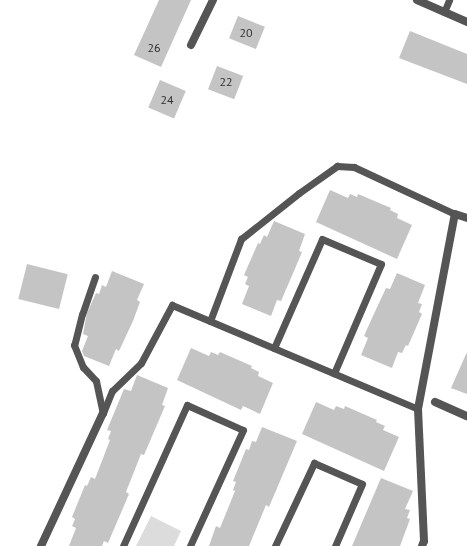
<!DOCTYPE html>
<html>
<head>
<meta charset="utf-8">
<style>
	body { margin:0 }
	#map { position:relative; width:467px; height:546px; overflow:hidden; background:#fff; font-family:"PT Sans",sans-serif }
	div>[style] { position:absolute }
	.green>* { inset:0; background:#dcdcdc }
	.building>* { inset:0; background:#c4c4c4; transform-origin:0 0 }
	.service>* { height:7px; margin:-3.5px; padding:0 3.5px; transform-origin:3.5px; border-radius:3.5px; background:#555 }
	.minor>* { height:8px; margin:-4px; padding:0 4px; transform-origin:4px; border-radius:4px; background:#555 }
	span { translate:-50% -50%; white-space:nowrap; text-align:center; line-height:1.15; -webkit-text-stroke:4px #fff; paint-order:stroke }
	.number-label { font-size:12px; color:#313131 }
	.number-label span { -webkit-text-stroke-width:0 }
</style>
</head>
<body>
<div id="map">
	<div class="green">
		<i style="clip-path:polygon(151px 516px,181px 531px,174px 546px,136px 546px)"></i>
	</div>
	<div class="building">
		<i style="clip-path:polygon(159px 0,191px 0,161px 67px,134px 55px)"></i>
		<i style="left:238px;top:16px;width:29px;height:24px;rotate:22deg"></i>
		<i style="clip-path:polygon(410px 31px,467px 54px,467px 84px,399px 58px)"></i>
		<i style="left:217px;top:66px;width:28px;height:25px;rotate:21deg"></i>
		<i style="left:160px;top:80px;width:28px;height:30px;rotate:23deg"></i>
		<i style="clip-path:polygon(330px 190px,348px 198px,350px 194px,357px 197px,358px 194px,391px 208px,390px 210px,398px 214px,397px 218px,412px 225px,397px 259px,316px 222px)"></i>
		<i style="clip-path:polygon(274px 221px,305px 234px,299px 251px,302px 252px,294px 271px,281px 301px,277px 300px,271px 316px,242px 304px,249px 286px,245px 284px,248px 277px,244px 275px,258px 243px,260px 244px,264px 235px,267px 237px)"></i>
		<i style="left:27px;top:264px;width:42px;height:36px;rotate:14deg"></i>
		<i style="clip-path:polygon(112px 271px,144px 284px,137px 300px,140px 302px,133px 321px,119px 351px,116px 349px,109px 366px,84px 356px,82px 351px,88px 336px,83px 334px,87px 313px,96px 293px,99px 294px,102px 285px,106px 287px)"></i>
		<i style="clip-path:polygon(397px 273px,425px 285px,418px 303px,422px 304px,419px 312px,422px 314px,408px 346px,406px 345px,402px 353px,398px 352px,392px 368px,361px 355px,368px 338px,364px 336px,372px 318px,386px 288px,390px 289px)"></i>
		<i style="clip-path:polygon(191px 348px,209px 356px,211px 352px,218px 355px,220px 352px,252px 366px,251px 368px,259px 372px,258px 376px,273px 383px,260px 414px,243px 406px,241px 410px,177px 380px)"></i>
		<i style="clip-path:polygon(467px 352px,467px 394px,451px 388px)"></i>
		<i style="clip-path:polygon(137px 375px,168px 388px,162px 405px,165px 406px,144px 455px,141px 454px,126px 492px,129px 494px,108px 543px,104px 541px,102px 546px,69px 546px,76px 528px,72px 526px,75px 519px,72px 517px,85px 485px,87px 486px,91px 477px,95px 479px,110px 440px,108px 439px,111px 431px,107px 430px,124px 389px,131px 391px)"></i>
		<i style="clip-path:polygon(316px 402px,334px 410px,336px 406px,344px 409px,345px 406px,377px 420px,376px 422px,385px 426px,383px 430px,399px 437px,384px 471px,302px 434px)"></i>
		<i style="clip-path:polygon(262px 427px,297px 441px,269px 507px,266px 505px,249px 546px,209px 546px,216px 526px,220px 528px,235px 491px,233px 490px,236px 482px,233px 481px,246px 449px,249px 450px,252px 441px,256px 442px)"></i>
		<i style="clip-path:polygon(381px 478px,413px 491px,405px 509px,410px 510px,407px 518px,410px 519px,400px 546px,352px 546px)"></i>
	</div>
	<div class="service">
		<i style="left:444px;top:12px;width:13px;rotate:-67deg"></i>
		<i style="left:95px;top:277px;width:39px;rotate:109deg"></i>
		<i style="left:82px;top:314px;width:32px;rotate:104deg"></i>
		<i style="left:74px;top:345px;width:24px;rotate:68deg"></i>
		<i style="left:83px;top:367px;width:19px;rotate:47deg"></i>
		<i style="left:96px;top:381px;width:33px;rotate:78deg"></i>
		<i style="left:210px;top:321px;width:88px;rotate:-69.3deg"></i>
		<i style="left:241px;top:239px;width:74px;rotate:-38.4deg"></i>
		<i style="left:299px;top:193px;width:47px;rotate:-35.4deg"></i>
		<i style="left:337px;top:166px;width:17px;rotate:3deg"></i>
		<i style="left:354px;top:167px;width:111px;rotate:25deg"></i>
		<i style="left:274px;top:348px;width:119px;rotate:-66.2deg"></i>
		<i style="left:322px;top:239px;width:64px;rotate:23deg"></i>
		<i style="left:381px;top:264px;width:119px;rotate:113.3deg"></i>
		<i style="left:103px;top:413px;width:24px;rotate:-68deg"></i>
		<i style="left:112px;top:391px;width:40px;rotate:-44deg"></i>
		<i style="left:141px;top:363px;width:66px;rotate:-61.9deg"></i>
		<i style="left:172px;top:305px;width:267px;rotate:22.9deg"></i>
		<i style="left:123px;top:546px;width:155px;rotate:-65.6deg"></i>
		<i style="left:187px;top:405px;width:61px;rotate:24.1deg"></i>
		<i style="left:243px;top:430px;width:128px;rotate:114.6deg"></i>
		<i style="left:275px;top:546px;width:92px;rotate:-64.8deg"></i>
		<i style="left:314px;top:463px;width:52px;rotate:23.6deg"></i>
		<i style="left:362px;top:484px;width:68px;rotate:113.5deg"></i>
	</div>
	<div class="minor">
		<i style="left:417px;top:0;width:55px;rotate:23.7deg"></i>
		<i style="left:191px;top:45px;width:50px;rotate:-63.9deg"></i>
		<i style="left:435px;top:402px;width:35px;rotate:24deg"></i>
		<i style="left:41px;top:546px;width:147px;rotate:-65deg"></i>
		<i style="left:422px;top:546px;width:5px;rotate:-68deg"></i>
		<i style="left:424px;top:541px;width:132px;rotate:-92.6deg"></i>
		<i style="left:418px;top:409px;width:198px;rotate:-79.3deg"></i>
		<i style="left:455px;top:214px;width:13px;rotate:18deg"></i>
	</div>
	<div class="number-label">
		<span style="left:246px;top:33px">20</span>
		<span style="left:154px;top:48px">26</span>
		<span style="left:226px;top:82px">22</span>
		<span style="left:167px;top:100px">24</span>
	</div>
</div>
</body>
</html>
